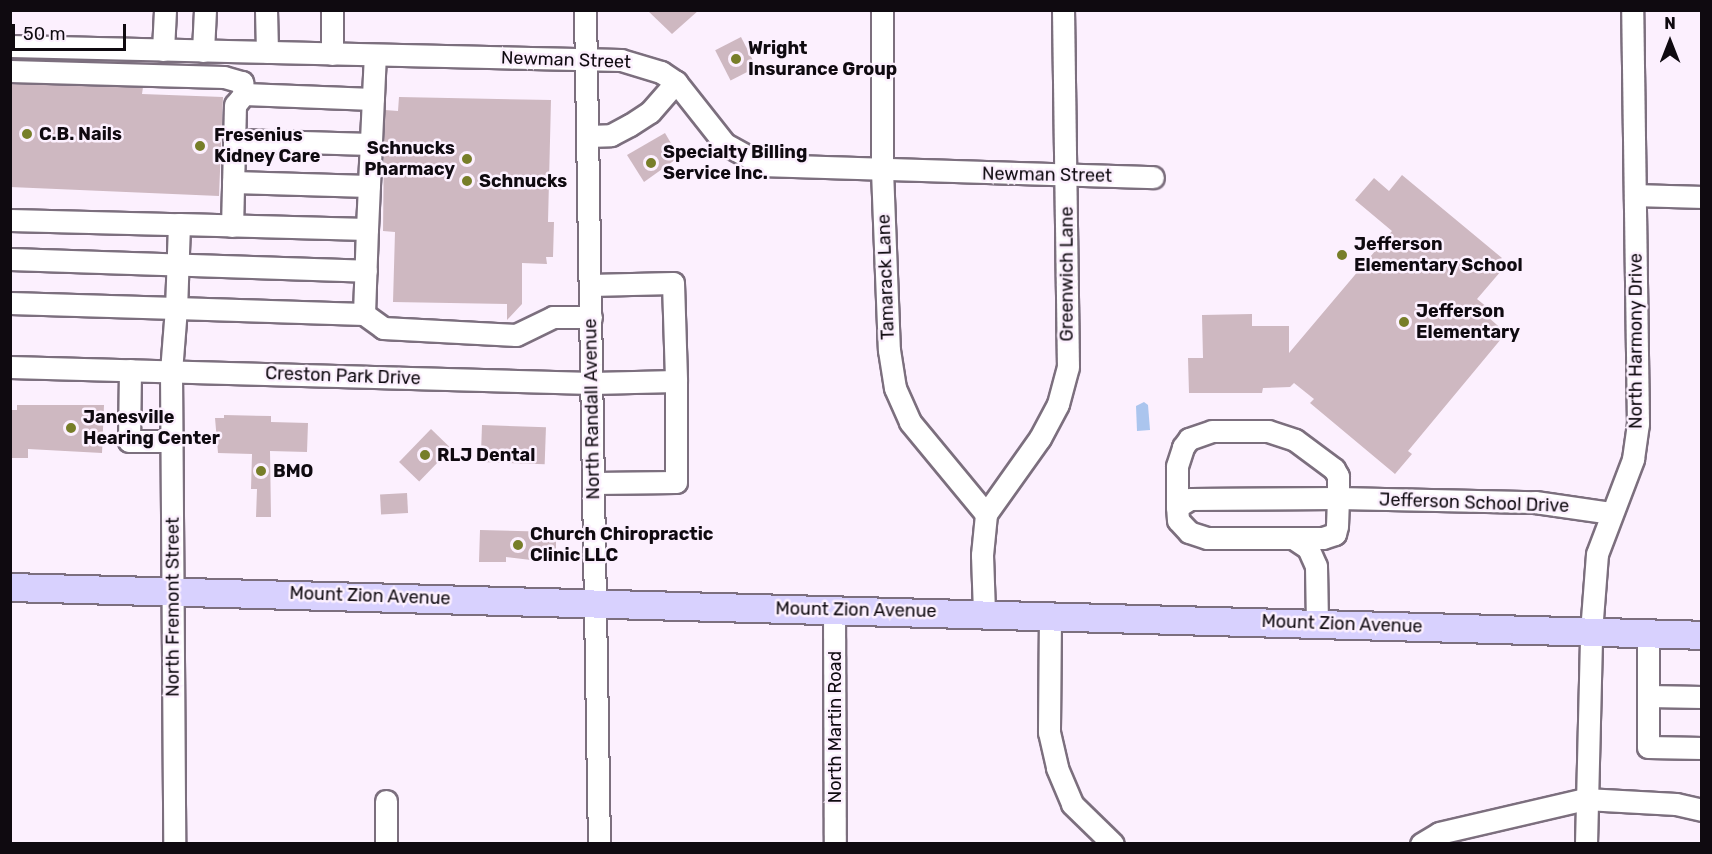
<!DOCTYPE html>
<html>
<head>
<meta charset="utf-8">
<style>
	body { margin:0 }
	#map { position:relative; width:1712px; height:854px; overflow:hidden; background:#fcf0fe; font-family:Rubik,sans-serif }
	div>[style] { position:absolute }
	.water>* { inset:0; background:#abc5ee }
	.building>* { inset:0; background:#ceb8c1; transform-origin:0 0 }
	.roads { filter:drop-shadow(2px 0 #7c6f7e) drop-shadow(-2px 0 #7c6f7e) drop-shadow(0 2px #7c6f7e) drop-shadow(0 -2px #7c6f7e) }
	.minor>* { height:21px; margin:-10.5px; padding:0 10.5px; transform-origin:10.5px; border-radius:10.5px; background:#fff }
	.major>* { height:27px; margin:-13.5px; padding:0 13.5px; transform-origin:13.5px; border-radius:13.5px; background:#d8d1fe }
	.dots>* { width:16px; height:16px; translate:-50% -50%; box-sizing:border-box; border:3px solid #fcf0fe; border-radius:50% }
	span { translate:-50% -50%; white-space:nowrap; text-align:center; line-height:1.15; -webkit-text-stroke:5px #fcf0fe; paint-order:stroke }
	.poi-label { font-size:18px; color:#0f0a10; font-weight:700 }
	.left { translate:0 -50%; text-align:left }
	.right { translate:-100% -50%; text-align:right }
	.street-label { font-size:18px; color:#0f0a10 }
	.frame { position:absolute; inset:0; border:12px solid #0f0a10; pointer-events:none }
	.north { position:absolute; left:1640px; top:12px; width:60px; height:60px; -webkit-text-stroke:4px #fcf0fe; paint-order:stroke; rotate:0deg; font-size:16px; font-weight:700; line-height:24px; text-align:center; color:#0f0a10 }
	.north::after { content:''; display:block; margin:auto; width:21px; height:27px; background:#0f0a10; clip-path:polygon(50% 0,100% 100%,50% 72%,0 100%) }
	.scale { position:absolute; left:12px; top:24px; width:114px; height:27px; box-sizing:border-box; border:3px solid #0f0a10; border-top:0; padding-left:8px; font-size:18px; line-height:21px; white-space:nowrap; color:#0f0a10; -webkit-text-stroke:4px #fcf0fe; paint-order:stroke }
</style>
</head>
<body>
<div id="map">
	<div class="water">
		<i style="clip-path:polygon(1144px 402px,1148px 405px,1150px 430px,1137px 431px,1136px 406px)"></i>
	</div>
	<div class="building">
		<i style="clip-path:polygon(647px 10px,699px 10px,672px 34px)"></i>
		<i style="left:741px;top:37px;width:34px;height:29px;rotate:63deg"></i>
		<i style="clip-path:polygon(10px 84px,143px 87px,142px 94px,223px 97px,219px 196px,10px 187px)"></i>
		<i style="clip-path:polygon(399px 97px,551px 100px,548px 222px,554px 222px,553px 257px,546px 257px,547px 264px,522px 263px,522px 304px,507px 320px,507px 304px,393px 302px,395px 232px,383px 231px,384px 141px,385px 110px,398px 111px)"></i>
		<i style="clip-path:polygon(665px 133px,679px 157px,644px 182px,627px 155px)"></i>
		<i style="clip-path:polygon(1402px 175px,1502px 258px,1494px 266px,1501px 271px,1477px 299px,1493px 312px,1488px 317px,1506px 333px,1408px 451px,1412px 454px,1395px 474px,1310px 403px,1314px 399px,1294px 383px,1290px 387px,1263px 388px,1262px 393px,1189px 393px,1188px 358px,1203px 358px,1202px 315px,1252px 314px,1252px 326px,1289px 326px,1289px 353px,1392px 231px,1355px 200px,1374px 178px,1389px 191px)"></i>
		<i style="clip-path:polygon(17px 405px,104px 405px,102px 453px,28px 449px,28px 458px,10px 458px,10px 410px,17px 410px)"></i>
		<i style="clip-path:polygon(224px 415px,271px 416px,271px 422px,308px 423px,307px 452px,270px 451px,271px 517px,256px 517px,257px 489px,251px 489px,252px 454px,218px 453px,215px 418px,224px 418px)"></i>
		<i style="left:482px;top:425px;width:64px;height:37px;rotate:2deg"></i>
		<i style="left:431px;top:429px;width:28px;height:46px;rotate:44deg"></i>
		<i style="left:407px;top:493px;width:20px;height:27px;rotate:87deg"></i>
		<i style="clip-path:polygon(480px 530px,556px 532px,556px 563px,506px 557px,506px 562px,479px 562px)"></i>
	</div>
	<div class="roads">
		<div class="minor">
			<i style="left:266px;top:10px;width:42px;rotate:88.6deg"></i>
			<i style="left:332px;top:10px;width:44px;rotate:90deg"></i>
			<i style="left:585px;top:10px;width:834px;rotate:89.04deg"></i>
			<i style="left:882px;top:10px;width:160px;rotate:90deg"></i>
			<i style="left:882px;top:170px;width:180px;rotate:87.8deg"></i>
			<i style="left:889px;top:350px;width:38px;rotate:81deg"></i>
			<i style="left:895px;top:388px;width:37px;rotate:66deg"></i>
			<i style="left:910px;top:422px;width:119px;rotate:50.4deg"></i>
			<i style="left:10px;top:46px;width:611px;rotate:1.31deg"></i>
			<i style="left:621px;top:60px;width:42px;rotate:16.7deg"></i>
			<i style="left:661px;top:72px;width:18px;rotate:34deg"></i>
			<i style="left:676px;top:82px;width:79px;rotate:51.7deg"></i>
			<i style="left:725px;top:144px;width:43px;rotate:28.9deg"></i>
			<i style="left:763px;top:165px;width:390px;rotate:1.8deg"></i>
			<i style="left:163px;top:50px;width:40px;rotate:-87.1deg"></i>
			<i style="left:203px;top:51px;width:41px;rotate:-87.2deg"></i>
			<i style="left:10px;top:71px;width:214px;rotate:1.6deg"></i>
			<i style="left:224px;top:77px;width:19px;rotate:16deg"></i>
			<i style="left:242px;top:82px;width:12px;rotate:81deg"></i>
			<i style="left:244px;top:94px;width:14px;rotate:129deg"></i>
			<i style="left:235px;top:105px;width:121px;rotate:91.4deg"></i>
			<i style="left:244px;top:94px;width:129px;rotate:2.2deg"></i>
			<i style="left:588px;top:136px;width:23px;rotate:-2deg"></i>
			<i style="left:611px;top:135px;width:21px;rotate:-28deg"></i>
			<i style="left:630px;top:125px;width:24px;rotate:-33deg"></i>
			<i style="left:650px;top:112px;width:40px;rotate:-49deg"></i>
			<i style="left:234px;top:140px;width:137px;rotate:1.7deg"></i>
			<i style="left:233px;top:182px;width:136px;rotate:1.7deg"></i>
			<i style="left:1635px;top:195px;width:67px;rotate:1.7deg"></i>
			<i style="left:10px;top:220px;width:169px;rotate:1.4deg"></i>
			<i style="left:367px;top:229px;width:174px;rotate:-87.4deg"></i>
			<i style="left:10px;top:259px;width:356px;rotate:1.9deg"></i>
			<i style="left:590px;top:285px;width:83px;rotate:-1.4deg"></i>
			<i style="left:673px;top:283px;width:98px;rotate:88.2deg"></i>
			<i style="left:676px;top:381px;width:101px;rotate:90deg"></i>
			<i style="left:676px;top:482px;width:82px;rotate:179.3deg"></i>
			<i style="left:10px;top:303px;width:166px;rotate:1.7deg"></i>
			<i style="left:176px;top:308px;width:188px;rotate:1.8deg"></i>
			<i style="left:364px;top:314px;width:85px;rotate:-88deg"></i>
			<i style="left:367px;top:229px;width:188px;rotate:-178.5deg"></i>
			<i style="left:179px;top:224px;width:84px;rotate:92deg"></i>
			<i style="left:176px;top:308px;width:63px;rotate:94.5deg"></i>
			<i style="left:171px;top:371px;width:473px;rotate:89.6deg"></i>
			<i style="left:364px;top:314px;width:24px;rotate:36deg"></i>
			<i style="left:383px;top:328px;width:133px;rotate:3deg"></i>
			<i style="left:516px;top:335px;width:41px;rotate:-25.9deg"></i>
			<i style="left:553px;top:317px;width:38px"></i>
			<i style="left:10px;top:367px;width:582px;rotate:1.57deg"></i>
			<i style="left:592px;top:383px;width:84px;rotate:-1.4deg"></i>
			<i style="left:130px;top:370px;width:71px;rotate:90.8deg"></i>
			<i style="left:129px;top:441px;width:43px"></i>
			<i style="left:1177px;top:507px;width:41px;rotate:-90deg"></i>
			<i style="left:1177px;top:466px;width:20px;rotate:-72deg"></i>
			<i style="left:1183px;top:447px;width:10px;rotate:-53deg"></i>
			<i style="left:1189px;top:439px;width:24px;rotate:-19deg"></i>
			<i style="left:1212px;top:431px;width:56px"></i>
			<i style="left:1268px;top:431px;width:28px;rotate:18deg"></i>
			<i style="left:1295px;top:440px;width:49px;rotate:36.6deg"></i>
			<i style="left:1334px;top:469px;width:8px;rotate:60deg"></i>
			<i style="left:1338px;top:476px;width:22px;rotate:90deg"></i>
			<i style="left:1338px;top:498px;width:28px;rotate:92deg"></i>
			<i style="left:1337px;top:526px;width:8px;rotate:104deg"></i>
			<i style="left:1335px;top:534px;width:13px;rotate:162deg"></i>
			<i style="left:1323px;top:538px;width:116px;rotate:180deg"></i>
			<i style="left:1207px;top:538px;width:19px;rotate:-162deg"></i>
			<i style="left:1189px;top:532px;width:16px;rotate:-133deg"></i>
			<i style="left:1178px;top:520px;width:13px;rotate:-94deg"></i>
			<i style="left:1177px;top:507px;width:15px;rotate:-32deg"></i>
			<i style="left:1190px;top:499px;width:148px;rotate:-0.4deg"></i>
			<i style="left:1338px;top:498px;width:197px;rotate:1.2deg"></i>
			<i style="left:1535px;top:502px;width:76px;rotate:8.3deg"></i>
			<i style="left:1293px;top:538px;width:18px;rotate:34deg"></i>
			<i style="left:1308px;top:548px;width:20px;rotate:66deg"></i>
			<i style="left:1316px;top:566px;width:57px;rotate:89deg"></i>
			<i style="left:834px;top:610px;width:234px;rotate:89.8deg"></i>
			<i style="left:984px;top:612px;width:57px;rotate:-92deg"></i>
			<i style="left:982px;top:555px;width:41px;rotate:-84.4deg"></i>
			<i style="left:986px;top:514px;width:93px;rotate:-54.6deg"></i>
			<i style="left:1040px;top:438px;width:38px;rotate:-62deg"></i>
			<i style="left:1058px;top:404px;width:38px;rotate:-75deg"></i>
			<i style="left:1068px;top:367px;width:357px;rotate:-90.8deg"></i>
			<i style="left:1050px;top:615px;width:117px;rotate:90.5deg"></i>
			<i style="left:1049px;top:732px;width:37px;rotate:77deg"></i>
			<i style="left:1057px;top:768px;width:39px;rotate:67deg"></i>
			<i style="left:1072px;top:804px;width:57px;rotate:44.3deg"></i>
			<i style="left:1648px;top:634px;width:113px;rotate:90deg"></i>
			<i style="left:1648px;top:747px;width:54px;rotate:1.1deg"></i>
			<i style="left:1648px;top:696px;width:54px;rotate:1.1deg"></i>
			<i style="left:386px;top:801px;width:43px;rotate:90deg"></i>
			<i style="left:1421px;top:844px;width:21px;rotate:-31deg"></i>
			<i style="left:1439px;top:833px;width:150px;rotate:-13.1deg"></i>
			<i style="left:1585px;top:799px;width:91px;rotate:3.1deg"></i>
			<i style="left:1676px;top:804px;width:27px;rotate:13deg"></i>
			<i style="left:1586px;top:844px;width:212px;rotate:-88.6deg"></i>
			<i style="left:1591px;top:632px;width:78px;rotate:-85.6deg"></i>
			<i style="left:1597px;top:554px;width:102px;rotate:-69.2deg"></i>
			<i style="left:1633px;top:459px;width:35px;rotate:-82deg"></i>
			<i style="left:1638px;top:424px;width:414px;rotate:-90.8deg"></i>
		</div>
		<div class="major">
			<i style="left:10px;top:587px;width:1693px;rotate:1.62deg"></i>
		</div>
	</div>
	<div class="dots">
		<i style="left:736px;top:59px;background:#777e29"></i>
		<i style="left:27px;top:134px;background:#777e29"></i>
		<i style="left:200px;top:146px;background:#777e29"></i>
		<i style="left:467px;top:159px;background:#777e29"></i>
		<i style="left:651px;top:163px;background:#777e29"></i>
		<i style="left:467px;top:181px;background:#777e29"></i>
		<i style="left:1342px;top:255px;background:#777e29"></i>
		<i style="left:1404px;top:322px;background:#777e29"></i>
		<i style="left:71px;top:428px;background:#777e29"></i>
		<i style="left:425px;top:455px;background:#777e29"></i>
		<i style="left:261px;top:471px;background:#777e29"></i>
		<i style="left:518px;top:545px;background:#777e29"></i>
	</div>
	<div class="poi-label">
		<span class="left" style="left:748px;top:59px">Wright<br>Insurance Group</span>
		<span class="left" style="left:39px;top:134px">C.B. Nails</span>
		<span class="left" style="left:214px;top:146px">Fresenius<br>Kidney Care</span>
		<span class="right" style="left:455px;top:159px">Schnucks<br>Pharmacy</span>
		<span class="left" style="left:663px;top:163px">Specialty Billing<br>Service Inc.</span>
		<span class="left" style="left:479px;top:181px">Schnucks</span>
		<span class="left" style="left:1354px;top:255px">Jefferson<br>Elementary School</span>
		<span class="left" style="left:1416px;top:322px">Jefferson<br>Elementary</span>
		<span class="left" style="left:83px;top:428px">Janesville<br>Hearing Center</span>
		<span class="left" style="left:437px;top:455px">RLJ Dental</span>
		<span class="left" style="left:273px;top:471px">BMO</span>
		<span class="left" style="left:530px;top:545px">Church Chiropractic<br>Clinic LLC</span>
	</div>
	<div class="street-label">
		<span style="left:566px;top:60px;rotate:2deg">Newman Street</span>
		<span style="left:1047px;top:175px;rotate:1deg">Newman Street</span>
		<span style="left:1067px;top:274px;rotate:-90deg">Greenwich Lane</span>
		<span style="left:886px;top:277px;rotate:-92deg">Tamarack Lane</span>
		<span style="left:1636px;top:341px;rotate:-90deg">North Harmony Drive</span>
		<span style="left:343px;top:376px;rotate:2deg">Creston Park Drive</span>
		<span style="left:592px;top:409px;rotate:-91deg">North Randall Avenue</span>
		<span style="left:1474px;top:503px;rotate:2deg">Jefferson School Drive</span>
		<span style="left:370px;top:596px;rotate:2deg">Mount Zion Avenue</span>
		<span style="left:173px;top:607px;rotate:-90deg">North Fremont Street</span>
		<span style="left:856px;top:610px;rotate:1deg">Mount Zion Avenue</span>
		<span style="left:1342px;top:624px;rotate:2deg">Mount Zion Avenue</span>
		<span style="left:835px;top:727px;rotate:-90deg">North Martin Road</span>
	</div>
	<div class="frame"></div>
	<div class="north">N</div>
	<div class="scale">50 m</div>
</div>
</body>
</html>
